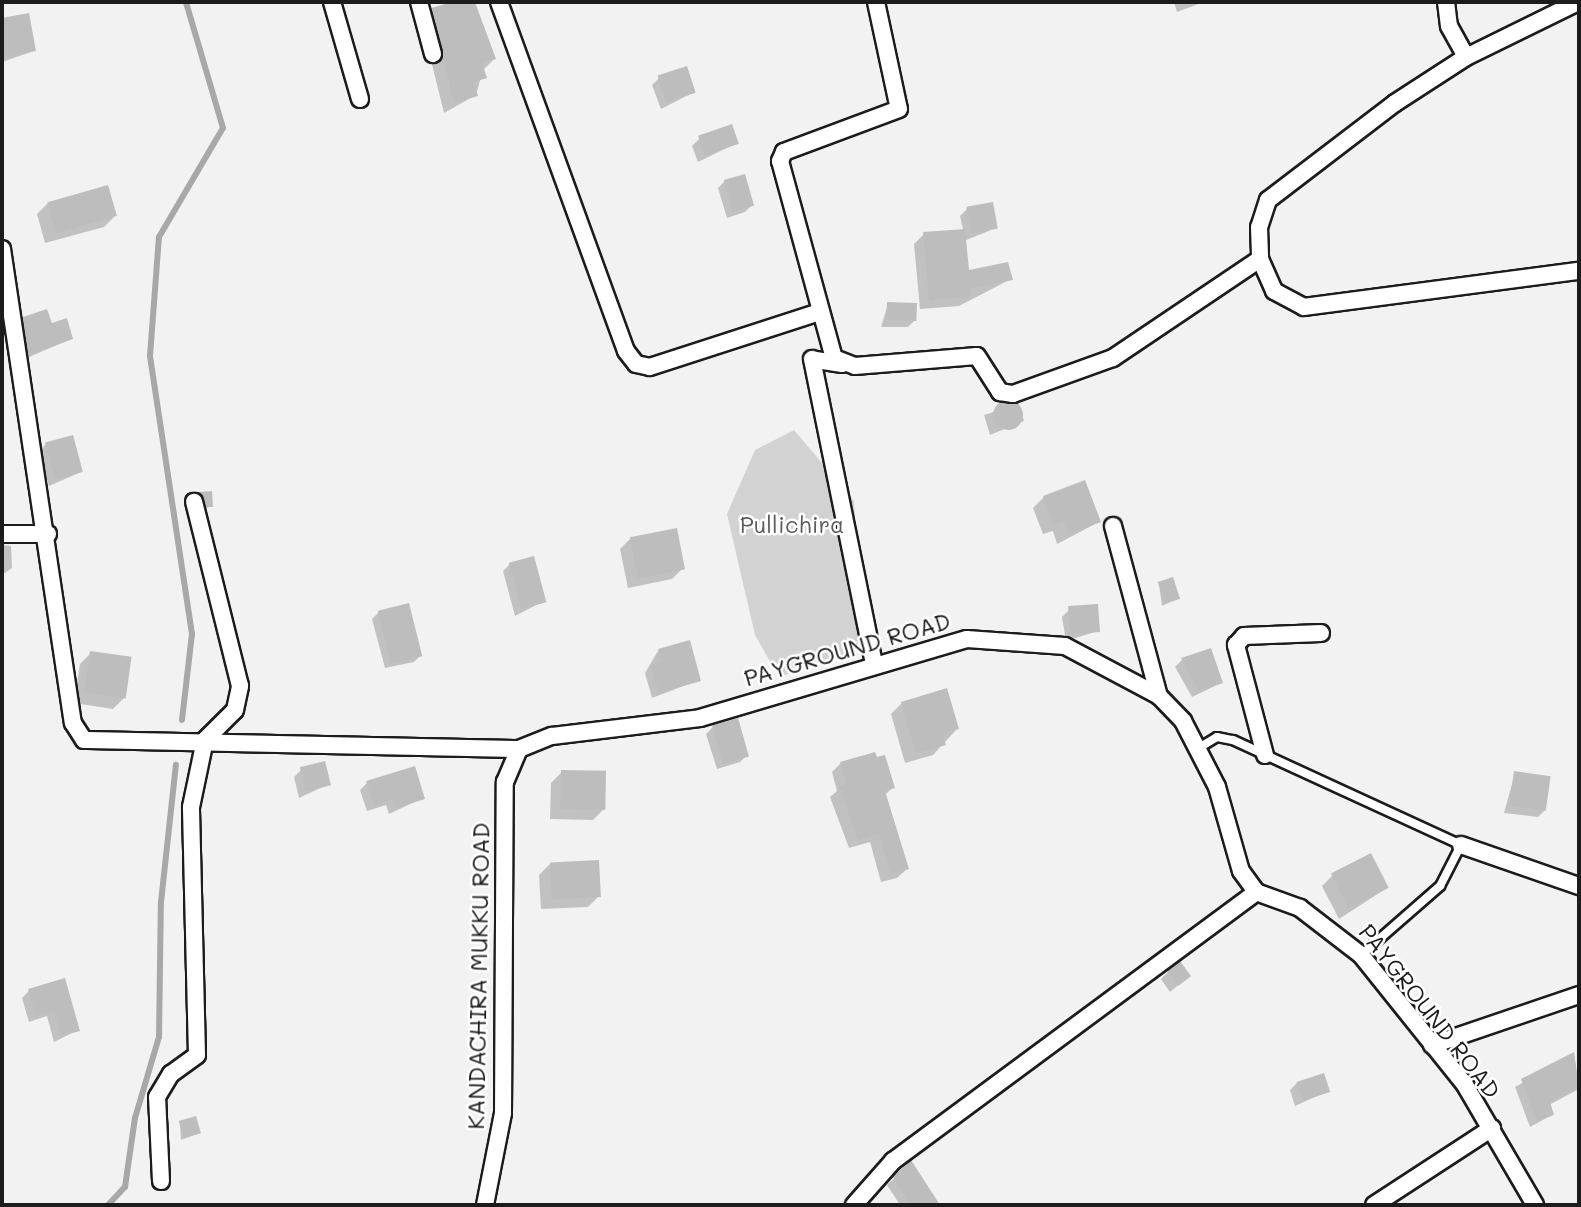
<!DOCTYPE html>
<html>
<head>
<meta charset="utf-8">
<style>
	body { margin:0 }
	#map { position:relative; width:1581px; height:1207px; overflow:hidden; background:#f2f2f2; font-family:Mali,sans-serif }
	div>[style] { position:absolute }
	.green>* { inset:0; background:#d2d2d2 }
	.shadow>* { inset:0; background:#0003 }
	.stream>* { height:6px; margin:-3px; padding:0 3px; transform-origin:3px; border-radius:3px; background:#a8a8a8 }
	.building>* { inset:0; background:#bdbdbd; transform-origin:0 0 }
	.round { border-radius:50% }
	.roads { filter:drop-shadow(2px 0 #1c1c1c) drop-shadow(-2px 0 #1c1c1c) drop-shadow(0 2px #1c1c1c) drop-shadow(0 -2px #1c1c1c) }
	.service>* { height:8px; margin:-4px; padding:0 4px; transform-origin:4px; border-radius:4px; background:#fff }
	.minor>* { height:16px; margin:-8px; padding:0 8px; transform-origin:8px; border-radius:8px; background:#fff }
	span { translate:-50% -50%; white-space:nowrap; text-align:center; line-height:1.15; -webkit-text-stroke:5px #fff; paint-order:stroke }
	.park-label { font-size:23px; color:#5c5c5c }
	.street-label { font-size:23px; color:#1c1c1c }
	.frame { position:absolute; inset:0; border:4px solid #1c1c1c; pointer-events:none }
</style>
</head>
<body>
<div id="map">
	<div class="green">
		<i style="clip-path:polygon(794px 430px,854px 501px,863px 649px,779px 677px,755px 635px,727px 514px,755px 450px)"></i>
	</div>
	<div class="shadow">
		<i style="clip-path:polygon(459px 2px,473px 2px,494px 59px,483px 70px,476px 95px,444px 113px,421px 20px,432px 9px)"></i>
		<i style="clip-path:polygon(1174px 2px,1204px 2px,1177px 12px)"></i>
		<i style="clip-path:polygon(27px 15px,34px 51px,2px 62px,2px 20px)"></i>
		<i style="clip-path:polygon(659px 78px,694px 92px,661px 109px,652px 85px)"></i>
		<i style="clip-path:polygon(699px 139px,737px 143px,698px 162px,692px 146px)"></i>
		<i style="clip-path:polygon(725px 181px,752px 205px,745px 212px,727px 218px,718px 188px)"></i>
		<i style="clip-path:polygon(48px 203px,115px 216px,104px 227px,45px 243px,37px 214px)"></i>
		<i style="clip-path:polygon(967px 209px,996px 228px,964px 241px,967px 272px,1011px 279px,959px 306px,920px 309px,914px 244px,924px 234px,963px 230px,960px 216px)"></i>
		<i style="clip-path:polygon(888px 304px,915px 320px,908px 327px,881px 327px)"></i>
		<i style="clip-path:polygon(24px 318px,51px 325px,71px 339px,22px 360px,17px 326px)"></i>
		<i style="clip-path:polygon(1019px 404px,1024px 421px,990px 435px,984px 415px)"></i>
		<i style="clip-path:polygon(46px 444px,81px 472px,49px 486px,39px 451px)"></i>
		<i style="clip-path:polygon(210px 493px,211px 506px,203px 510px,195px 496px)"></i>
		<i style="clip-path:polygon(1044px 497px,1099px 522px,1057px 544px,1053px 531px,1043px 534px,1033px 508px)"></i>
		<i style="clip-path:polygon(631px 538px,683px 568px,672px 579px,628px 588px,620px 549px)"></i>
		<i style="clip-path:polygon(2px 545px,11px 546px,12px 568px,2px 575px)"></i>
		<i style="clip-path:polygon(510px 564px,544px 601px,515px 616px,503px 571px)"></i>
		<i style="clip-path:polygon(1159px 584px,1178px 598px,1162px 606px)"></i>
		<i style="clip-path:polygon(1069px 610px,1098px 631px,1066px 641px,1062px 617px)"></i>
		<i style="clip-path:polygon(379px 612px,420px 656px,414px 662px,385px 668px,372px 619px)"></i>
		<i style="clip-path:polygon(658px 651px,699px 680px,652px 698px,645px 673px)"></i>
		<i style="clip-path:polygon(91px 653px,124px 698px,113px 709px,74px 703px,80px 664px)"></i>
		<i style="clip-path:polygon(1182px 660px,1221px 683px,1192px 697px,1175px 667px)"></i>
		<i style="clip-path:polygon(902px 703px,957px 729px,933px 755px,905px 763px,891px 714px)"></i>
		<i style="clip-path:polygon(713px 727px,747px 755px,740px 762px,717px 769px,706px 734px)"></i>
		<i style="clip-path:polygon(841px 763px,893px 787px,884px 796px,907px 869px,897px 878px,881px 882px,870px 842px,849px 848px,830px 797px,837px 791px,832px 772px)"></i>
		<i style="clip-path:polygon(301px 770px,329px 784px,299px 798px,294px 777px)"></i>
		<i style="clip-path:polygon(562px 772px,604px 809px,593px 820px,550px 819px,551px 783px)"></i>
		<i style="clip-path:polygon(1515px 773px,1545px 810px,1538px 817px,1504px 813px)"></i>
		<i style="clip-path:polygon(367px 783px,423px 798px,389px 814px,386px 805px,367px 811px,360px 790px)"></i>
		<i style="clip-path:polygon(550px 864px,599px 896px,588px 907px,541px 909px,539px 875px)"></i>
		<i style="clip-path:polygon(1332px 876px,1387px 888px,1339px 919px,1322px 886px)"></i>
		<i style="clip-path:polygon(1168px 972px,1189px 976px,1170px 992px,1161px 979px)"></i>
		<i style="clip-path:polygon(29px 991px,78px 1030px,54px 1042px,47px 1016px,29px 1022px,22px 998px)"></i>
		<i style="clip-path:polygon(1574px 1054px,1579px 1089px,1549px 1105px,1552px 1115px,1530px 1127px,1515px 1087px)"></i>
		<i style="clip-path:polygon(1297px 1083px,1328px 1091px,1295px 1106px,1290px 1090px)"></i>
		<i style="clip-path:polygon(180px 1123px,199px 1133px,181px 1140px)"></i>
		<i style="clip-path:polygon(911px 1163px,937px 1205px,900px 1205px,887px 1185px)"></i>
	</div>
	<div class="stream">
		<i style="left:182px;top:720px;width:87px;rotate:-83.4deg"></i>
		<i style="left:192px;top:634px;width:281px;rotate:-98.6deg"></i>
		<i style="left:150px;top:356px;width:119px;rotate:-85.7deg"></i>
		<i style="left:159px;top:237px;width:126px;rotate:-59.6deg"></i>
		<i style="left:223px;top:128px;width:131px;rotate:-106.4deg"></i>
		<i style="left:108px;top:1205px;width:25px;rotate:-47deg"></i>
		<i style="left:125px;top:1187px;width:70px;rotate:-81.8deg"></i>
		<i style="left:135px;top:1118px;width:84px;rotate:-73.5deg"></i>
		<i style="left:159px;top:1037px;width:135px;rotate:-89.2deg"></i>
		<i style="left:161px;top:902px;width:138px;rotate:-83.8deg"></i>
	</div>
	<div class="building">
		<i style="clip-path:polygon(453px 2px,475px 2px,496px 59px,482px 63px,487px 78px,474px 82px,478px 96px,454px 103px,431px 8px)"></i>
		<i style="clip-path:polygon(29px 13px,36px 51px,3px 57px,2px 18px)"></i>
		<i style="left:687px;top:66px;width:28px;height:31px;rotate:72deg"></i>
		<i style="left:732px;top:124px;width:21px;height:36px;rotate:71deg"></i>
		<i style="left:745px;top:174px;width:33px;height:22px;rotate:74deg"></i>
		<i style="left:108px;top:185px;width:32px;height:63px;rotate:74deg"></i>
		<i style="left:993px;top:202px;width:27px;height:27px;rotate:80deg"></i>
		<i style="clip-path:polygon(965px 229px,969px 270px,1008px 262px,1013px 280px,970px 289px,971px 296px,929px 300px,923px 232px)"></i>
		<i style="left:887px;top:302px;width:30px;height:18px;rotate:2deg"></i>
		<i style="clip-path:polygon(47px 309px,52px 323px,67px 318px,73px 339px,28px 355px,23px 317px)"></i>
		<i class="round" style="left:993px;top:400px;width:30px;height:30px"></i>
		<i style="left:73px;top:435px;width:38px;height:29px;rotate:75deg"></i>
		<i style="clip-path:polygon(1085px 480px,1101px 522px,1068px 534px,1064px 521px,1054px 525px,1043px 496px)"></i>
		<i style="clip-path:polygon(212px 491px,213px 507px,206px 507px,197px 492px)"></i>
		<i style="left:677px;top:528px;width:42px;height:48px;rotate:79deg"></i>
		<i style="left:534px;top:556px;width:48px;height:26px;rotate:75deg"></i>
		<i style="left:1173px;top:577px;width:23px;height:16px;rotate:72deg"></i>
		<i style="left:409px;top:603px;width:55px;height:32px;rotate:76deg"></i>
		<i style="left:1098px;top:604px;width:28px;height:30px;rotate:86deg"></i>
		<i style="clip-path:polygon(690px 640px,701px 681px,659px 693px,651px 665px,661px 662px,658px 649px)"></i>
		<i style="clip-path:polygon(1211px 648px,1223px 683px,1199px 691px,1181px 658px)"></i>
		<i style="left:90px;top:651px;width:42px;height:42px;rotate:8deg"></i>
		<i style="clip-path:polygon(947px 688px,959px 729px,942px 734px,946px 745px,916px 753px,901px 702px)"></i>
		<i style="left:738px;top:718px;width:40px;height:27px;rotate:74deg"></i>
		<i style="clip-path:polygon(875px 752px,877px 757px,885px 755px,895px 788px,885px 791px,909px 869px,891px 874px,879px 834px,858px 840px,839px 786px,846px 784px,840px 762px)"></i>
		<i style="left:325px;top:761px;width:25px;height:26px;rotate:76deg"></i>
		<i style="clip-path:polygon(415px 766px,425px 799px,396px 808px,393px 799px,374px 805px,366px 781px)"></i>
		<i style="left:561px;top:770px;width:45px;height:39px;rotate:1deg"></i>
		<i style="left:1514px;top:771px;width:37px;height:35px;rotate:8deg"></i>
		<i style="left:1371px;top:853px;width:39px;height:45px;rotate:63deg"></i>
		<i style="left:599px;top:860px;width:37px;height:49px;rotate:87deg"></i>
		<i style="left:1180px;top:961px;width:19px;height:16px;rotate:54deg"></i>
		<i style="clip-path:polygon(65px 978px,80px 1031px,61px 1036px,54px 1011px,36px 1016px,28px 989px)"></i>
		<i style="clip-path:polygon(1574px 1052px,1579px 1087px,1550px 1102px,1554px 1115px,1537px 1121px,1521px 1079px)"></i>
		<i style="left:1324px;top:1073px;width:20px;height:29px;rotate:72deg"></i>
		<i style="left:196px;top:1116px;width:18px;height:18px;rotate:74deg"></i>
		<i style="clip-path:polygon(911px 1160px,940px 1205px,911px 1205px,893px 1177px)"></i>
	</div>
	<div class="roads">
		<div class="service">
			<i style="left:1197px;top:749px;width:23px;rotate:-31deg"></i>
			<i style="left:1217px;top:737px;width:16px;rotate:11deg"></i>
			<i style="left:1233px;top:740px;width:251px;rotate:24.7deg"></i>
			<i style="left:1461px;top:845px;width:46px;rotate:117.1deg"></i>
			<i style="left:1440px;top:886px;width:105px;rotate:138.9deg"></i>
		</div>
		<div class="minor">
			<i style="left:332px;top:2px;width:101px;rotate:73.9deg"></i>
			<i style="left:419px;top:2px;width:54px;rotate:74.9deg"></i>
			<i style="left:499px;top:2px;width:371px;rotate:70deg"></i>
			<i style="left:626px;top:351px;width:16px;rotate:52deg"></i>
			<i style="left:636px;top:364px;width:14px;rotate:12deg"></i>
			<i style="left:650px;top:367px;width:178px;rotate:-18deg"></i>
			<i style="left:876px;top:2px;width:109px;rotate:77.9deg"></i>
			<i style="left:899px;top:109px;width:123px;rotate:159.5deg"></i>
			<i style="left:784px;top:152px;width:10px;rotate:114deg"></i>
			<i style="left:780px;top:161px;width:204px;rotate:74.7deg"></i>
			<i style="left:834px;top:358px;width:22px;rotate:21deg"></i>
			<i style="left:855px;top:366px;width:122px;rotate:-4.7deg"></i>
			<i style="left:977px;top:356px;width:43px;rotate:57.4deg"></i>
			<i style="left:1000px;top:392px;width:13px;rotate:9deg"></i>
			<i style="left:1013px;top:394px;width:106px;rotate:-19.8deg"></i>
			<i style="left:1113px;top:358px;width:177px;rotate:-34deg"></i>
			<i style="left:1446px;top:2px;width:24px;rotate:83deg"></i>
			<i style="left:1449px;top:26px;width:35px;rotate:61deg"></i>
			<i style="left:1578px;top:2px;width:125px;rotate:153.8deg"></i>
			<i style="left:1466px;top:57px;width:85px;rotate:147.1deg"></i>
			<i style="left:1395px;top:103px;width:160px;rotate:142.6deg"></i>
			<i style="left:1268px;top:200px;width:28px;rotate:108deg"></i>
			<i style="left:1259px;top:227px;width:32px;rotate:88deg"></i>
			<i style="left:1260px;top:259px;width:35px;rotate:66deg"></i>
			<i style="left:1274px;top:291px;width:34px;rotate:28deg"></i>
			<i style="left:1304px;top:307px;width:277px;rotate:-7.5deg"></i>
			<i style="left:2px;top:249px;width:479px;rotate:81.5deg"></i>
			<i style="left:73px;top:723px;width:20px;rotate:57deg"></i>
			<i style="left:84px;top:740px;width:435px;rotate:1.2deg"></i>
			<i style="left:842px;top:364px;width:30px;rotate:-171deg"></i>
			<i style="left:812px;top:359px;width:311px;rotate:78.5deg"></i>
			<i style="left:1113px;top:526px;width:176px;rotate:74.9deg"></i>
			<i style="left:2px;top:534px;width:46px"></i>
			<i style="left:1265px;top:755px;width:114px;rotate:-104.8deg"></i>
			<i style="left:1236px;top:645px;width:12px;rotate:-48deg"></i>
			<i style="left:1244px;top:636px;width:77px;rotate:-2.2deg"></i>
			<i style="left:1461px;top:845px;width:125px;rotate:19.2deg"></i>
			<i style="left:1432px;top:1045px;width:155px;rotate:-18.8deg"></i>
			<i style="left:161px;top:1181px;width:84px;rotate:-92.7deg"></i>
			<i style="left:157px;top:1097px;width:27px;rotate:-59deg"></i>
			<i style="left:171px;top:1074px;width:32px;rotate:-36deg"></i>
			<i style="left:197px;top:1055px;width:248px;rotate:-91.4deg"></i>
			<i style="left:191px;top:807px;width:68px;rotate:-78.2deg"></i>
			<i style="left:205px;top:740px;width:42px;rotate:-45deg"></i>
			<i style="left:235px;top:710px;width:25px;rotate:-78deg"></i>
			<i style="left:240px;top:686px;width:190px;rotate:-104deg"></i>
			<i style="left:485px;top:1205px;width:94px;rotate:-78.9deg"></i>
			<i style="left:503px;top:1113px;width:331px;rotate:-89.7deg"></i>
			<i style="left:505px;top:782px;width:36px;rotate:-67deg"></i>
			<i style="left:519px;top:749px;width:35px;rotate:-22deg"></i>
			<i style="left:552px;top:736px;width:149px;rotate:-6.9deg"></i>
			<i style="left:700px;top:718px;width:278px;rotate:-16.5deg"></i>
			<i style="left:967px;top:639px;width:98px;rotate:4.1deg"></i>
			<i style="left:1065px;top:646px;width:106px;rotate:28deg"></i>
			<i style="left:1159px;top:696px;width:35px;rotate:46deg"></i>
			<i style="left:1183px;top:721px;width:74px;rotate:62.7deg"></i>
			<i style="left:1217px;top:787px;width:87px;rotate:74.1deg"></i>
			<i style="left:1241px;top:871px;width:26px;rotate:54deg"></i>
			<i style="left:1256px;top:892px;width:47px;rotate:20deg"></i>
			<i style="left:1300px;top:908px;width:77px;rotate:37.6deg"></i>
			<i style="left:1361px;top:955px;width:166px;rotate:51.3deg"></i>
			<i style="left:1465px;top:1085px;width:139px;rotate:59.7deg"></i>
			<i style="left:854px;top:1205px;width:59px;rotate:-48.4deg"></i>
			<i style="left:893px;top:1161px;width:452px;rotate:-36.5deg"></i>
			<i style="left:1374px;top:1205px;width:141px;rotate:-33.1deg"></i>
		</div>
	</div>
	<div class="park-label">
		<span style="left:792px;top:524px">Pullichira</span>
	</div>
	<div class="street-label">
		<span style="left:847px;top:649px;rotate:-16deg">PAYGROUND ROAD</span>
		<span style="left:478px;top:976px;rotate:-89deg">KANDACHIRA MUKKU ROAD</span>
		<span style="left:1430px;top:1011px;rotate:52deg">PAYGROUND ROAD</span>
	</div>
	<div class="frame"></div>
</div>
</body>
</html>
